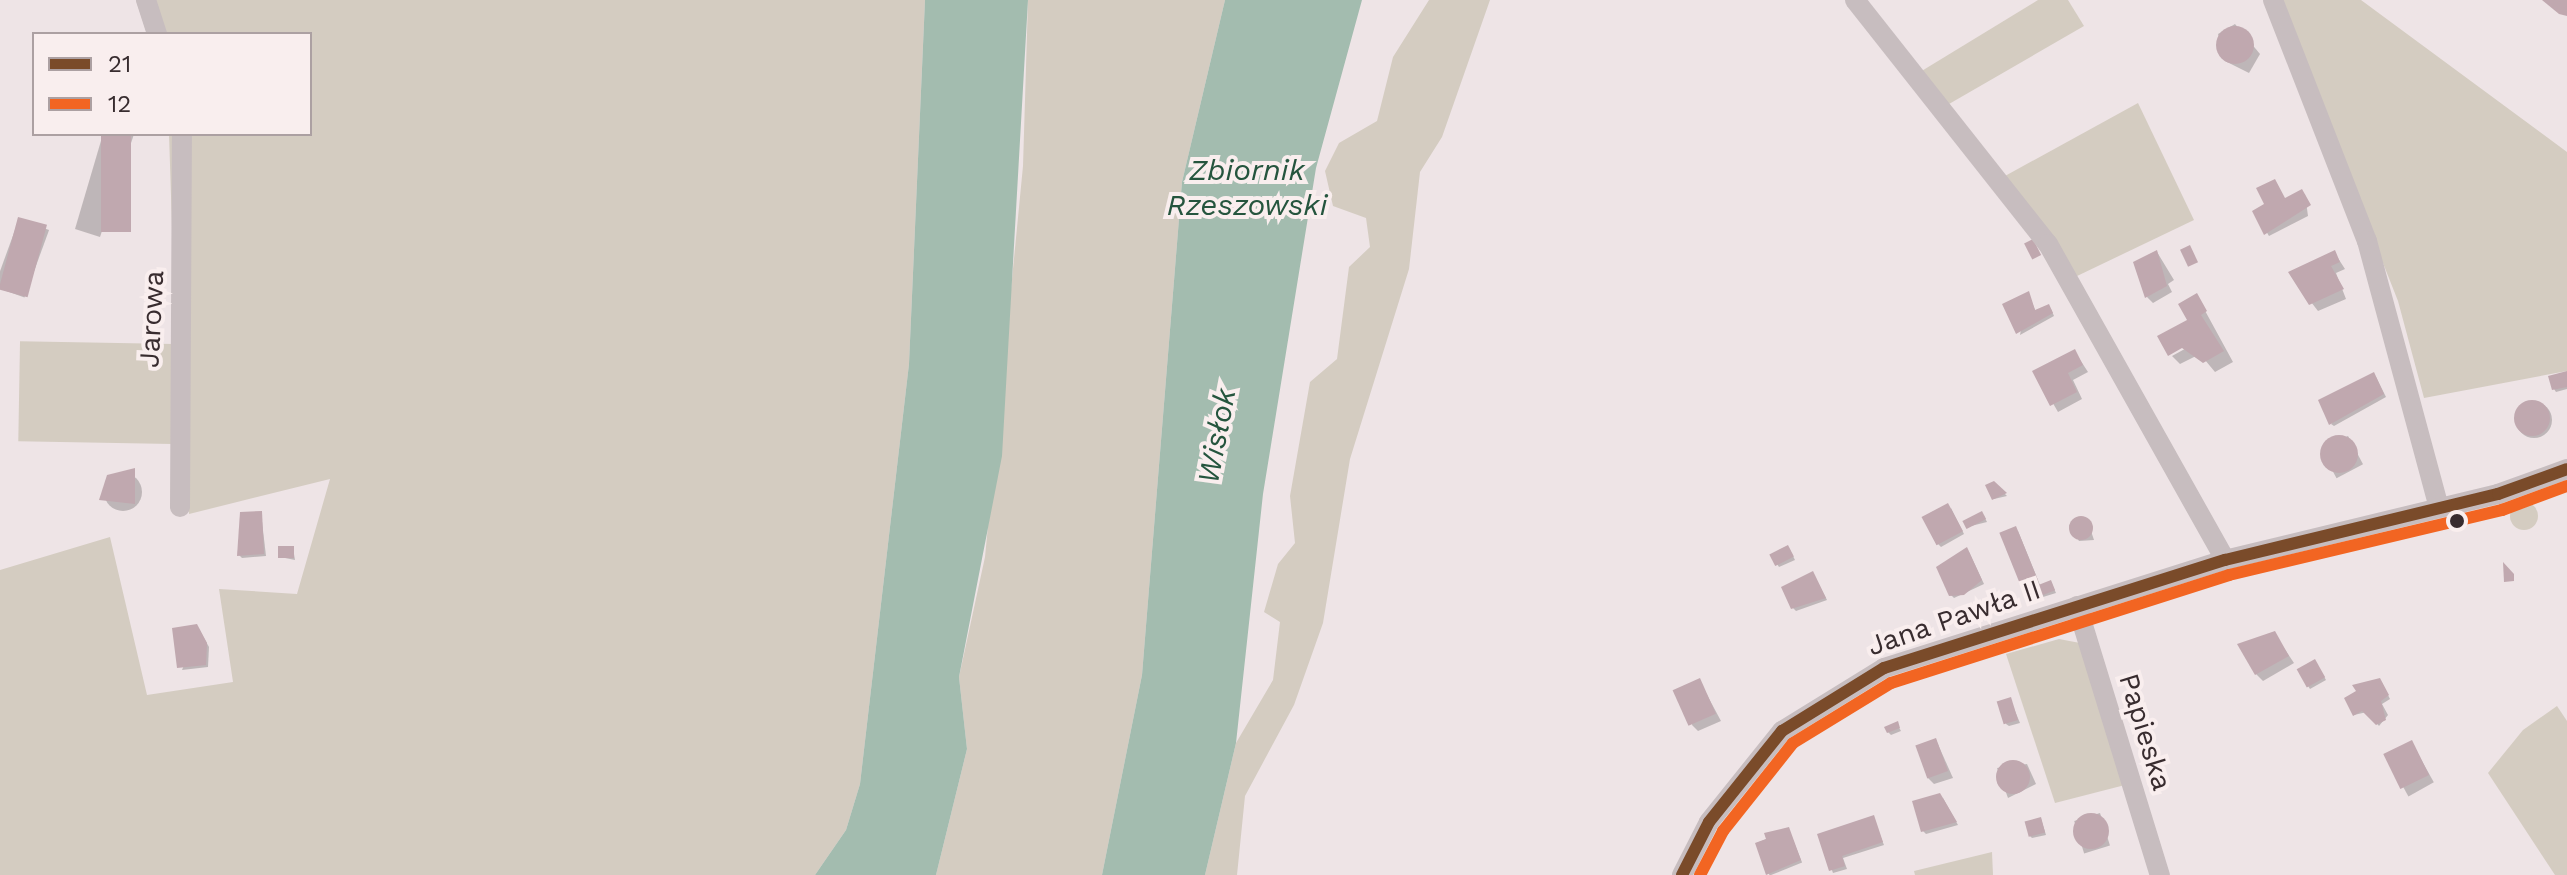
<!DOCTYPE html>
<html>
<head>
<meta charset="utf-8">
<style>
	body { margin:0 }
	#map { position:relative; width:2567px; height:875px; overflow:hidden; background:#eee4e6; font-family:"Work Sans",sans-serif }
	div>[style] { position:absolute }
	.green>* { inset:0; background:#d4ccc1; transform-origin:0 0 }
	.round { border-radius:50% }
	.water>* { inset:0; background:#a3bcaf }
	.shadow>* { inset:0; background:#0003; transform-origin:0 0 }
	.building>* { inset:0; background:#c0a8af; transform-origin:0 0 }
	.minor>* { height:20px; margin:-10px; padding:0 10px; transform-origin:10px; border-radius:10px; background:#c7bdbf }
	.bus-1>* { height:12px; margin:-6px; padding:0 6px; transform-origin:6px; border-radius:6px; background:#7a4b2a }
	.bus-2>* { height:12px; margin:-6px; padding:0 6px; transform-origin:6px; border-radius:6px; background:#f26522 }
	.dots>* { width:22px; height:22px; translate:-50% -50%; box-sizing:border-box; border:4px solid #f9eeee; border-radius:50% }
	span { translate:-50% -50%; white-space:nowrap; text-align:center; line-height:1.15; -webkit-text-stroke:8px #f9eeee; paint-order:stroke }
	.street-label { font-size:28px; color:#382c2f }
	.water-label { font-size:30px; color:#25553e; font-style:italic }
	.legend { position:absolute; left:32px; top:32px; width:280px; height:104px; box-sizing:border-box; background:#f9eeee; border:2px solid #aca0a2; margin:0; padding:10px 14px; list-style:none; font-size:24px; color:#382c2f }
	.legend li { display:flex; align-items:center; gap:16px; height:40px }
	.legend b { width:40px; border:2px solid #aca0a2 }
</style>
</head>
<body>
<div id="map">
	<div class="green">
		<i style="clip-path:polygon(136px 0,925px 0,909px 364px,860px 784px,846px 830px,815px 875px,0 875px,0 570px,110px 537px,147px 695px,233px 682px,219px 589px,297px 594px,330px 479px,189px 514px,173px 258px,169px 134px,310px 134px,310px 34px,147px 34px)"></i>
		<i style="clip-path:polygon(1028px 0,1225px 0,1182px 182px,1142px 675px,1102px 875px,936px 875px,967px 749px,959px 677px,985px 557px,1023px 166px)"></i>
		<i style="clip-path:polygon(1429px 0,1490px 0,1442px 137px,1420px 172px,1409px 269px,1350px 459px,1323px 623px,1294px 705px,1245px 796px,1237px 875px,1205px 875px,1236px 743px,1273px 680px,1280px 622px,1264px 612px,1278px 564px,1295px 543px,1290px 496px,1310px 382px,1337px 359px,1349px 267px,1370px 247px,1366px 218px,1333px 206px,1325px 171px,1339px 143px,1377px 121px,1393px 57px)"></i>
		<i style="clip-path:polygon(2038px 0,2068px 0,2084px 26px,1949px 104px,1920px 72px)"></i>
		<i style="clip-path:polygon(2279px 0,2361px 0,2567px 152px,2567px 371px,2424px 398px,2398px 301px)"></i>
		<i style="clip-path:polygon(2138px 103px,2194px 220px,2075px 277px,2005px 176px)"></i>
		<i style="left:174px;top:344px;width:100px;height:154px;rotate:91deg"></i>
		<i class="round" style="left:2510px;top:502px;width:28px;height:28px"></i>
		<i style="clip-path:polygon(2059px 639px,2080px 643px,2125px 785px,2055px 803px,2006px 654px)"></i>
		<i style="clip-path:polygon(2557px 706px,2567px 721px,2567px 875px,2555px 875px,2488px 773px,2523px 730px)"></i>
		<i style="clip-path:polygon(1992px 852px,1993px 875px,1915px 875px,1914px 871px)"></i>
	</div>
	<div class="water">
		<i style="clip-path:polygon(925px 0,1028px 0,1002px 456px,959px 677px,967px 749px,936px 875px,815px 875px,846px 830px,860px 784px,909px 364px)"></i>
		<i style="clip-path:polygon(1225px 0,1362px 0,1316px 168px,1263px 494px,1236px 743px,1205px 875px,1102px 875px,1142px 675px,1182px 182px)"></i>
	</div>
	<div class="shadow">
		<i style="clip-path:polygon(2235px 24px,2260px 54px,2249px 73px,2225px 61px,2218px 34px)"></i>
		<i style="clip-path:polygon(103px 134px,134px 134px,100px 237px,75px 229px)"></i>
		<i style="clip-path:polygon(2305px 194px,2308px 216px,2269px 236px,2254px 211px)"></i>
		<i style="left:19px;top:219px;width:32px;height:72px;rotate:20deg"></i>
		<i style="clip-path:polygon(2157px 252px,2174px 280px,2168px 284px,2172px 292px,2153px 303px,2147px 297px)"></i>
		<i style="clip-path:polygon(2334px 252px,2345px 269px,2336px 273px,2346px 299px,2318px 311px,2294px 280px)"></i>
		<i style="clip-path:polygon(2028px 293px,2036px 312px,2051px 309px,2054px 316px,2020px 335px)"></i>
		<i style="clip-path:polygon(2197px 296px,2233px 362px,2215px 372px,2200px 354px,2180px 364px,2172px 356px,2192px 345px)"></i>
		<i style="clip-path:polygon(2075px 352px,2088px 372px,2073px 380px,2082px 399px,2058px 412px,2035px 372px)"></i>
		<i style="clip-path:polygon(2567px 373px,2567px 389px,2556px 392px,2554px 389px)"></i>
		<i style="clip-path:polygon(2376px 377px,2386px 397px,2334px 426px,2331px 424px)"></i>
		<i class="round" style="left:2516px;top:402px;width:36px;height:36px"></i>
		<i style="left:2348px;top:436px;width:32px;height:30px;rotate:62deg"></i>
		<i class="round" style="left:104px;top:473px;width:38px;height:38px"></i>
		<i style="clip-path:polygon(1994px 483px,2007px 496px,1994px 499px)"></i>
		<i style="clip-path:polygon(1951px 508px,1964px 534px,1941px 547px,1938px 544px)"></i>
		<i style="clip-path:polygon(261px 513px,266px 556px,242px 558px,239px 555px)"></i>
		<i style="clip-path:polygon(1984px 516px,1987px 522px,1967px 527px)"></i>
		<i style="clip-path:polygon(2084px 517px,2087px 519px,2094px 540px,2079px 541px,2069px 525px)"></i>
		<i style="clip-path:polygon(2018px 531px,2040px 585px,2051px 582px,2056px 593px,2043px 597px,2037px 584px,2022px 586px)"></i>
		<i style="clip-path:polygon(293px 548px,295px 560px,280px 557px)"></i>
		<i style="clip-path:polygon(1790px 550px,1795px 560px,1779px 567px,1777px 564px)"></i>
		<i style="clip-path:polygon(1969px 552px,1984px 584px,1954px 598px,1951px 595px)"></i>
		<i style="clip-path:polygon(1813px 573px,1827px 600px,1796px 611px,1793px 608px)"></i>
		<i style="clip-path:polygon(199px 629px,209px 647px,208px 667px,182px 670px)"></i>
		<i style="clip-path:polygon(2274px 633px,2294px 663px,2263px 681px,2256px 674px)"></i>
		<i style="clip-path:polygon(2317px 664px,2326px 680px,2310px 689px,2308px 686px)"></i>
		<i style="clip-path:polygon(1699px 680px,1721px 721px,1698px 731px,1692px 725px)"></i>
		<i style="clip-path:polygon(2382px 683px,2390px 699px,2382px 704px,2388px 715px,2379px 726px,2367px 712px,2354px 715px)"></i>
		<i style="clip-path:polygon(2010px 699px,2020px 723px,2009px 726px,2006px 724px)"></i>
		<i style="clip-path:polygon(1897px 724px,1901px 731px,1891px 735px,1888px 732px)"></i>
		<i style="clip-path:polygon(1936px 740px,1953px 778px,1934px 784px,1928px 778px)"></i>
		<i style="left:2412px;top:743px;width:45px;height:29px;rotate:61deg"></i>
		<i style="clip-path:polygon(2027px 764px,2036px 784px,2008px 798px,1997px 768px)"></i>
		<i style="clip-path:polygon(1943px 798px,1958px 825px,1926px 834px,1923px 831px)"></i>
		<i style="left:2100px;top:813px;width:34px;height:27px;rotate:73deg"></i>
		<i style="clip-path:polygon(1873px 818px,1884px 845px,1843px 858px,1847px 869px,1833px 873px,1819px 835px)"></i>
		<i style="clip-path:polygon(2041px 819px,2046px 835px,2032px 838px,2029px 835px)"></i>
		<i style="left:1789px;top:830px;width:35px;height:35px;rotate:68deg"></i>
	</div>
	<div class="building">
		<i style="clip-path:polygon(2542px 0,2567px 0,2567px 16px,2559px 14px)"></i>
		<i class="round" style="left:2216px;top:26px;width:38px;height:38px"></i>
		<i style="left:101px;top:134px;width:30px;height:98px"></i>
		<i style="clip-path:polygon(2275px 179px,2285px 198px,2302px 189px,2311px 205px,2264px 235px,2252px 211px,2264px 204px,2256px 188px)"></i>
		<i style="left:18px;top:217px;width:30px;height:75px;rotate:15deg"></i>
		<i style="left:2033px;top:239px;width:18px;height:10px;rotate:63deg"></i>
		<i style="left:2190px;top:245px;width:19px;height:11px;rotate:65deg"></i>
		<i style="clip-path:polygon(2157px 250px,2167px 286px,2145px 298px,2133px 262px)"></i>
		<i style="clip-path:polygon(2335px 250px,2340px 262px,2331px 266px,2344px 289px,2309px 305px,2288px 272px)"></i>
		<i style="clip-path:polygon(2029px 291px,2035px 310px,2049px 304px,2053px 313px,2016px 334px,2002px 304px)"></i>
		<i style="clip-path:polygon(2197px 293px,2207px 311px,2201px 315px,2224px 351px,2203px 363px,2182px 348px,2168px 356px,2157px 336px,2187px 320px,2178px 304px)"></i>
		<i style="clip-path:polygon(2075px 349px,2083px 365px,2068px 373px,2077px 392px,2050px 406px,2032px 371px)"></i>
		<i style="clip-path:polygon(2567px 371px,2567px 387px,2552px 390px,2548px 376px)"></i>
		<i style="clip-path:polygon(2374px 372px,2384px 394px,2329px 425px,2318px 400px)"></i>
		<i class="round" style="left:2514px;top:400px;width:36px;height:36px"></i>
		<i class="round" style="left:2320px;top:435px;width:38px;height:38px"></i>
		<i style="clip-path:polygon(135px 468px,135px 504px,99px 500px,107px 475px)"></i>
		<i style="clip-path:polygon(1994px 481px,2007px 493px,1992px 500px,1985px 485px)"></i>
		<i style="left:1948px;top:503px;width:32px;height:30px;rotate:62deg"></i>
		<i style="clip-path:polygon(262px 511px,264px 554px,237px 556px,240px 512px)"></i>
		<i style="left:1982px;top:511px;width:9px;height:22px;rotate:63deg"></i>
		<i class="round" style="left:2069px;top:516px;width:24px;height:24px"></i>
		<i style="left:2016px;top:526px;width:58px;height:18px;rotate:68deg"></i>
		<i style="left:1788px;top:545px;width:13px;height:21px;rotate:63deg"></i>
		<i style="left:278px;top:546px;width:16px;height:12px"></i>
		<i style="clip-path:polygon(1967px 547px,1982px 580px,1964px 595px,1949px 596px,1936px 567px)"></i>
		<i style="clip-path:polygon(2503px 562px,2514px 574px,2514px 581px,2504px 582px)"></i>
		<i style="clip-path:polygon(1813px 571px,1826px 598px,1791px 609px,1781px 587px)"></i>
		<i style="left:2051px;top:580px;width:11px;height:17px;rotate:68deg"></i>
		<i style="clip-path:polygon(197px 624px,207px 643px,206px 665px,177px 668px,172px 628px)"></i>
		<i style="clip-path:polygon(2275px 631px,2289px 656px,2255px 675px,2237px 644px)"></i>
		<i style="left:2315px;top:659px;width:21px;height:21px;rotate:61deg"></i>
		<i style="left:1700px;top:678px;width:39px;height:30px;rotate:66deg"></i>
		<i style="clip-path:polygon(2380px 678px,2389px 695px,2381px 701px,2386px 720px,2376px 725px,2362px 711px,2353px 716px,2344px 698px,2356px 691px,2352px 685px)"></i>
		<i style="left:2011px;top:697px;width:24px;height:15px;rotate:73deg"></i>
		<i style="clip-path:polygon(1898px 721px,1900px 728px,1887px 733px,1884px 727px)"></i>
		<i style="left:1936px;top:738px;width:35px;height:22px;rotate:70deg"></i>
		<i style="left:2412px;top:740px;width:39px;height:32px;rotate:64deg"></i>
		<i class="round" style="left:1996px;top:760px;width:34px;height:34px"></i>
		<i style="clip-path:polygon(1940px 793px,1957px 822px,1921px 832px,1912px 801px)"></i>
		<i class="round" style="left:2073px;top:813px;width:36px;height:36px"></i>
		<i style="clip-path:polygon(1874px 815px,1883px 842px,1842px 856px,1845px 866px,1829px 871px,1817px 834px)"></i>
		<i style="left:2041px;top:817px;width:16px;height:17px;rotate:75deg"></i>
		<i style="clip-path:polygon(1789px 827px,1801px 860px,1766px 875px,1755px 843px,1766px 839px,1764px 833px)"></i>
	</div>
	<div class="minor">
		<i style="left:146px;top:0;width:36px;rotate:72deg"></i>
		<i style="left:1855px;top:0;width:311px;rotate:51.7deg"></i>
		<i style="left:2048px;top:244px;width:362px;rotate:60.7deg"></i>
		<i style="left:2273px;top:0;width:259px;rotate:68.7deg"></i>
		<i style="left:2367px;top:241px;width:276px;rotate:74.9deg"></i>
		<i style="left:180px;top:507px;width:373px;rotate:-89.7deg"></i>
		<i style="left:2077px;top:606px;width:282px;rotate:72.9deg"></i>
		<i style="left:1682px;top:875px;width:59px;rotate:-63deg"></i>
		<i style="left:1709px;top:822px;width:117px;rotate:-51.3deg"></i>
		<i style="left:1782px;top:731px;width:120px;rotate:-31.7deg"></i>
		<i style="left:1884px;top:668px;width:358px;rotate:-17.6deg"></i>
		<i style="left:2225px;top:560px;width:281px;rotate:-13.6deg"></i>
		<i style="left:2498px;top:494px;width:73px;rotate:-19.9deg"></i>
	</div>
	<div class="bus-1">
		<i style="left:1682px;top:875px;width:59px;rotate:-63deg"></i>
		<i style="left:1709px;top:822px;width:117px;rotate:-51.3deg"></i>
		<i style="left:1782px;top:731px;width:120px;rotate:-31.7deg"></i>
		<i style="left:1884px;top:668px;width:358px;rotate:-17.6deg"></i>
		<i style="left:2225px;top:560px;width:281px;rotate:-13.6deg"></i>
		<i style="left:2498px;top:494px;width:73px;rotate:-19.9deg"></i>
	</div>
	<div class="bus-2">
		<i style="left:1700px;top:875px;width:50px;rotate:-62.4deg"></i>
		<i style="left:1723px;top:831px;width:112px;rotate:-51.5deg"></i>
		<i style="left:1793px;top:743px;width:115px;rotate:-31.5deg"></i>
		<i style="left:1891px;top:683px;width:355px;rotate:-17.7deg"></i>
		<i style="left:2229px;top:575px;width:281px;rotate:-13.4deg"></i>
		<i style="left:2502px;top:510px;width:69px;rotate:-20.3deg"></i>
	</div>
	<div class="dots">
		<i style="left:2457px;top:521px;background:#382c2f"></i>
	</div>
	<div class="street-label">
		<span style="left:152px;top:319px;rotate:-87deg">Jarowa</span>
		<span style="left:1954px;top:618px;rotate:-19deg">Jana Pawła II</span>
		<span style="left:2145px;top:732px;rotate:73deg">Papieska</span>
	</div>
	<div class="water-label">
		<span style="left:1247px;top:187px">Zbiornik<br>Rzeszowski</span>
		<span style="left:1217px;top:436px;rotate:-79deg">Wisłok</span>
	</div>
	<ul class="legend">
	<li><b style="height:10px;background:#7a4b2a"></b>21</li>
	<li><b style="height:10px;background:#f26522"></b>12</li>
	</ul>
</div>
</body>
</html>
